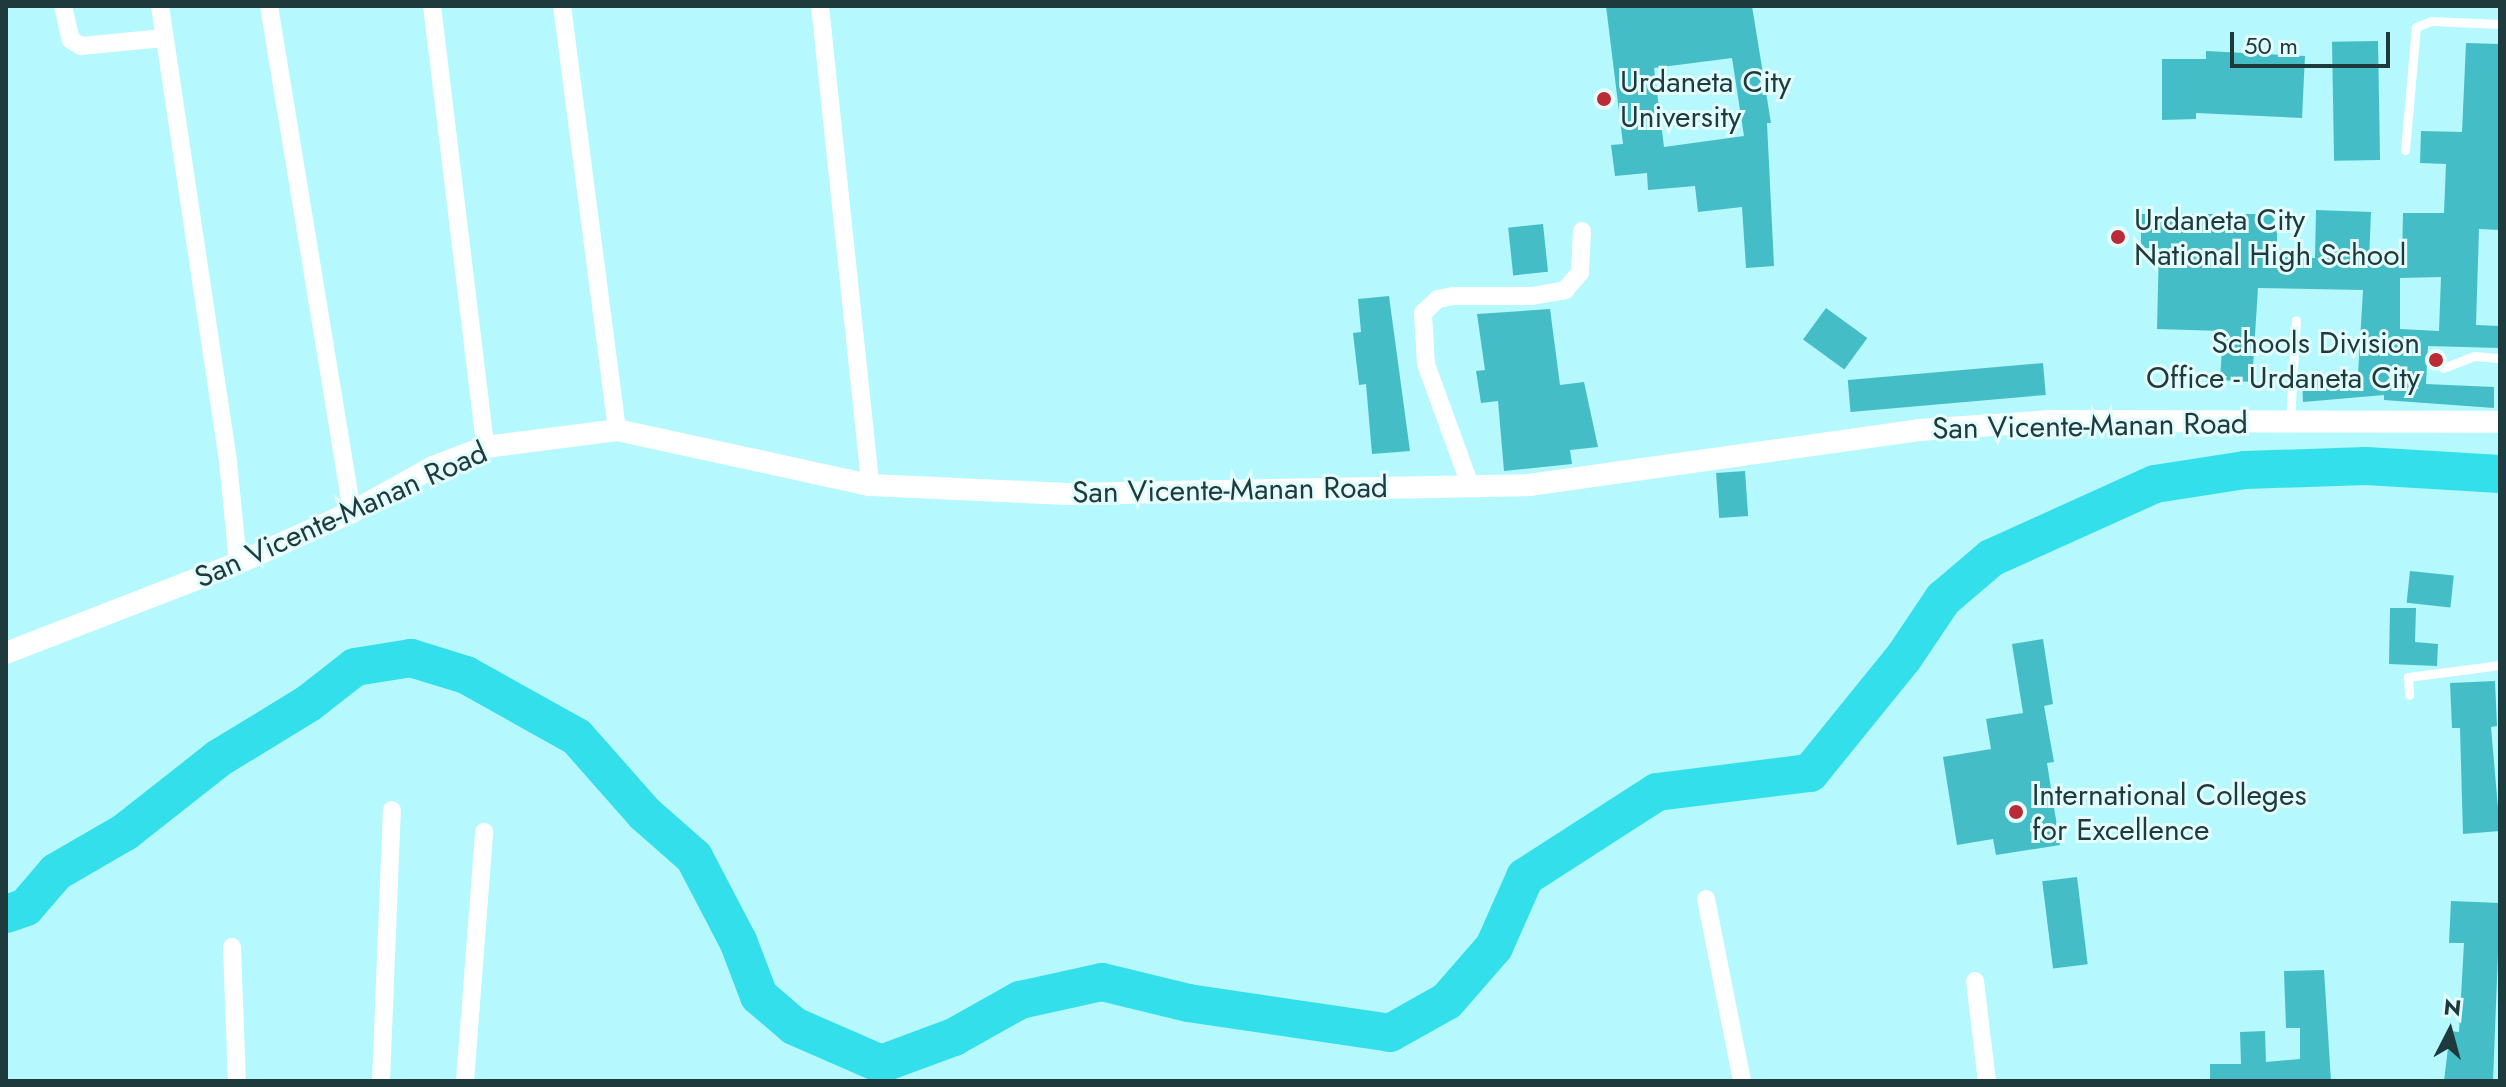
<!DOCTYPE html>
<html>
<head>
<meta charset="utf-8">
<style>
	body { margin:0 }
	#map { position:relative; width:2506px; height:1087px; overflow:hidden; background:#b5f8fd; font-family:Jost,sans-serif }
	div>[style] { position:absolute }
	.river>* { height:38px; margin:-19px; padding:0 19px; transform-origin:19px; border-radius:19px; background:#33dfeb }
	.building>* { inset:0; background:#45bdc7; transform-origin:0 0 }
	.service>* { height:9px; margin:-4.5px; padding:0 4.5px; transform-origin:4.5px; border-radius:4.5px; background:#fff }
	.minor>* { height:18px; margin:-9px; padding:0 9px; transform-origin:9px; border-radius:9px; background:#fff }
	.tertiary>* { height:22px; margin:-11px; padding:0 11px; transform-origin:11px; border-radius:11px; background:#fff }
	.dots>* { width:22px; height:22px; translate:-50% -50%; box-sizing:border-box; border:4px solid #e3fdff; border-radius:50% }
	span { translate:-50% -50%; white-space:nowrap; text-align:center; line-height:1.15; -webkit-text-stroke:6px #e3fdff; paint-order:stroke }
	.poi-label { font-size:30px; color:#1f3a3c }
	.left { translate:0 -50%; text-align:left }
	.right { translate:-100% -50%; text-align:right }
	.street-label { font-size:30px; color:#1f3a3c }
	.frame { position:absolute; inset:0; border:8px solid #1f3a3c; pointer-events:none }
	.north { position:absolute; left:2410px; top:991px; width:80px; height:80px; -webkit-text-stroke:6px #e3fdff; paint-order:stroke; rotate:6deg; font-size:22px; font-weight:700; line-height:32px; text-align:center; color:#1f3a3c }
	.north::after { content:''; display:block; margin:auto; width:28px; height:36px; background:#1f3a3c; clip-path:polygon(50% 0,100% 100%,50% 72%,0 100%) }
	.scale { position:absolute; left:2230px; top:32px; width:160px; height:36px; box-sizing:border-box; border:4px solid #1f3a3c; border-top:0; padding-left:10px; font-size:24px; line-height:28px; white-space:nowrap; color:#1f3a3c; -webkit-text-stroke:6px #e3fdff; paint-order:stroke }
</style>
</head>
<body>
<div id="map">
	<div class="river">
		<i style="left:6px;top:914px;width:21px;rotate:-19deg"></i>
		<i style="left:26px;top:907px;width:46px;rotate:-49.4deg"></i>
		<i style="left:56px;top:872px;width:80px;rotate:-30.1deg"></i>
		<i style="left:125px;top:832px;width:120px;rotate:-38.2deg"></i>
		<i style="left:219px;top:758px;width:105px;rotate:-31.4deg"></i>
		<i style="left:309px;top:703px;width:58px;rotate:-38deg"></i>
		<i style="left:355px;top:667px;width:57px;rotate:-9.1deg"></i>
		<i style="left:411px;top:658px;width:58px;rotate:17.2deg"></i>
		<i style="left:466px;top:675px;width:127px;rotate:29.2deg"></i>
		<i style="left:577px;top:737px;width:103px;rotate:48.6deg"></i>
		<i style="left:645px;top:814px;width:65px;rotate:41.3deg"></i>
		<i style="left:694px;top:857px;width:95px;rotate:62.4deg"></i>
		<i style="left:738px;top:941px;width:59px;rotate:69.1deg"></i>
		<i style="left:759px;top:996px;width:46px;rotate:40.6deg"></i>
		<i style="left:794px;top:1026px;width:95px;rotate:23.6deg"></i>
		<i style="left:881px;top:1064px;width:78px;rotate:-20.3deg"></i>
		<i style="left:954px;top:1037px;width:76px;rotate:-29.3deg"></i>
		<i style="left:1020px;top:1000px;width:84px;rotate:-12.4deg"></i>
		<i style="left:1102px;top:982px;width:89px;rotate:13.7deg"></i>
		<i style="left:1188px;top:1003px;width:204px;rotate:8.4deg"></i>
		<i style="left:1390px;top:1033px;width:65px;rotate:-29.3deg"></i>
		<i style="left:1447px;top:1001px;width:72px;rotate:-49deg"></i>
		<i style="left:1494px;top:947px;width:77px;rotate:-66.1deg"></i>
		<i style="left:1525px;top:877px;width:157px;rotate:-32.8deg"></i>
		<i style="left:1657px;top:792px;width:154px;rotate:-7.1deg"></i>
		<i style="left:1810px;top:773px;width:149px;rotate:-51deg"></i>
		<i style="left:1904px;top:657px;width:70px;rotate:-56.1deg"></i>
		<i style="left:1943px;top:599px;width:63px;rotate:-40.5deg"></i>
		<i style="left:1991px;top:558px;width:180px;rotate:-24.3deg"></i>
		<i style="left:2155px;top:484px;width:91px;rotate:-8.8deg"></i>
		<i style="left:2245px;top:470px;width:121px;rotate:-1.9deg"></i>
		<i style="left:2366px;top:466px;width:134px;rotate:3.4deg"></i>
	</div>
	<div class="building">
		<i style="clip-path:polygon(evenodd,1606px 6px,1752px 6px,1771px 123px,1767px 123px,1774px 266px,1746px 268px,1742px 207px,1698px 212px,1695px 186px,1648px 190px,1647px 173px,1615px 176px,1611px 145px,1623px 144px,1606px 6px,1732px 58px,1744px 136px,1664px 147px,1654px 68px,1732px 58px)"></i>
		<i style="left:2378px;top:41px;width:119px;height:46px;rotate:89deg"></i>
		<i style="clip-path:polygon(evenodd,2466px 43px,2500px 44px,2500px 230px,2479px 229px,2476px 325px,2500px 326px,2499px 348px,2428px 346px,2426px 384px,2494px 387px,2494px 408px,2384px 400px,2384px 395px,2303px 402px,2302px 376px,2358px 375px,2363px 290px,2258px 288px,2252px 382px,2220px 380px,2223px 331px,2157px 329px,2159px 248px,2141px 248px,2141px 214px,2277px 214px,2277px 257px,2315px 258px,2316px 210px,2371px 212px,2369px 261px,2402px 262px,2403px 213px,2444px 213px,2446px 164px,2420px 163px,2421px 131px,2462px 132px,2466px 43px,2441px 277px,2439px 331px,2400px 329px,2400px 278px,2441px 277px)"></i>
		<i style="clip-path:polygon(2206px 51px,2305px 56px,2302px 118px,2196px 113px,2196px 119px,2162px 120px,2162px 59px,2206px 59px)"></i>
		<i style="left:1543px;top:224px;width:48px;height:35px;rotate:84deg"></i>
		<i style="clip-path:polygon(1389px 296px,1410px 451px,1372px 454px,1366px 384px,1359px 385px,1353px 333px,1361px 332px,1358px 299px)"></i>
		<i style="left:1826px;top:308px;width:51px;height:39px;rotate:36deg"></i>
		<i style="clip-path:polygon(1550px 309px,1560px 385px,1584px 382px,1598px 447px,1570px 450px,1572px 464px,1504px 471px,1498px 401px,1481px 403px,1476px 371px,1485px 370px,1477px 314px)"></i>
		<i style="left:2043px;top:363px;width:32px;height:196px;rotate:85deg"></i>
		<i style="left:1745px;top:471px;width:45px;height:29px;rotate:86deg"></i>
		<i style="left:2410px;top:571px;width:44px;height:32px;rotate:6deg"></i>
		<i style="clip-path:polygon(2390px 608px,2416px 608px,2415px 642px,2438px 644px,2437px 666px,2389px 664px)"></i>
		<i style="clip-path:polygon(2043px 639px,2053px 704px,2044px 706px,2054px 762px,2047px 763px,2060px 845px,1996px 855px,1993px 839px,1957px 845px,1943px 757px,1991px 749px,1986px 719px,2023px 713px,2012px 644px)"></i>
		<i style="clip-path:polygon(2495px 681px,2497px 726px,2491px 727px,2500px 831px,2463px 834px,2460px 728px,2452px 728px,2450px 683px)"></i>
		<i style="left:2077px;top:877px;width:88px;height:35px;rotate:83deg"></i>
		<i style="clip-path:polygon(2451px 901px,2500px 903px,2493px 1081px,2444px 1081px,2450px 1031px,2459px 1032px,2464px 943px,2449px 943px)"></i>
		<i style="clip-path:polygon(2324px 970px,2331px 1081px,2210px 1081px,2210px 1064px,2241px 1064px,2240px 1032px,2265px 1031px,2266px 1062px,2300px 1059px,2300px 1028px,2286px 1028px,2284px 971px)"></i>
	</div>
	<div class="service">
		<i style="left:2405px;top:150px;width:123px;rotate:-84.9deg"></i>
		<i style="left:2416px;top:27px;width:17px;rotate:-21deg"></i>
		<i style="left:2432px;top:21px;width:68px;rotate:2.5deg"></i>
		<i style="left:2443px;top:368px;width:34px;rotate:-21deg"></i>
		<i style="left:2475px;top:356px;width:25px;rotate:5deg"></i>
		<i style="left:2290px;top:420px;width:100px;rotate:-86.6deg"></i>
		<i style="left:2409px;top:695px;width:18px;rotate:-93deg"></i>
		<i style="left:2408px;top:677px;width:93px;rotate:-7.4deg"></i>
	</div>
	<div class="minor">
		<i style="left:63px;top:6px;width:35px;rotate:77deg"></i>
		<i style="left:71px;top:40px;width:12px;rotate:31deg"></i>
		<i style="left:81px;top:46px;width:83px;rotate:-5.5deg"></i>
		<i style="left:160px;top:6px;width:461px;rotate:81.5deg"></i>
		<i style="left:228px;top:462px;width:101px;rotate:84.3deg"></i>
		<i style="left:269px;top:6px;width:513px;rotate:80.68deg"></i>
		<i style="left:432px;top:6px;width:444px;rotate:83.1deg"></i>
		<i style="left:562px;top:6px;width:428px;rotate:82.6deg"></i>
		<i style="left:820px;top:6px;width:482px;rotate:84deg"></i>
		<i style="left:1470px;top:485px;width:129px;rotate:-110deg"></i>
		<i style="left:1426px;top:364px;width:51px;rotate:-93.4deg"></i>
		<i style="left:1423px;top:313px;width:21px;rotate:-43deg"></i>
		<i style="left:1438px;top:299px;width:16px;rotate:-11deg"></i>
		<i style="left:1454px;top:296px;width:78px"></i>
		<i style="left:1532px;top:296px;width:34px;rotate:-10deg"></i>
		<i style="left:1565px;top:290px;width:23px;rotate:-49deg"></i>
		<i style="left:1580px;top:273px;width:42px;rotate:-87.3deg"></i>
		<i style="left:1706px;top:899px;width:186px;rotate:78.8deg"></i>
		<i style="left:232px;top:947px;width:134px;rotate:87.9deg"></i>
		<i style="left:1975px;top:981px;width:101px;rotate:83.2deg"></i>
		<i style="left:381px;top:1081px;width:271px;rotate:-87.7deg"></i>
		<i style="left:465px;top:1081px;width:250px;rotate:-85.6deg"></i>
	</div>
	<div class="tertiary">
		<i style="left:6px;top:653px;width:249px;rotate:-21.2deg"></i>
		<i style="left:238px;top:563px;width:125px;rotate:-24.1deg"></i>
		<i style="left:352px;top:512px;width:93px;rotate:-29.1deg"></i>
		<i style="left:433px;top:467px;width:56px;rotate:-21deg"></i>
		<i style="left:485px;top:447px;width:133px;rotate:-7.3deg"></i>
		<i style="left:617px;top:430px;width:259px;rotate:12.3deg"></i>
		<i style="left:870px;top:485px;width:198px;rotate:2.6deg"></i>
		<i style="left:1068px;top:494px;width:461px;rotate:-1.1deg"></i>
		<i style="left:1529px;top:485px;width:394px;rotate:-8deg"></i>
		<i style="left:1919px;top:430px;width:131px;rotate:-3.9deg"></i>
		<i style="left:2050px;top:421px;width:450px;rotate:0.1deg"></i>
	</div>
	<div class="dots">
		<i style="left:1604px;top:99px;background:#bb2a35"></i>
		<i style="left:2118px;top:237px;background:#bb2a35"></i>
		<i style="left:2436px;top:360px;background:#bb2a35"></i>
		<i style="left:2016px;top:812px;background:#bb2a35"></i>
	</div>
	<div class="poi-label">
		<span class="left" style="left:1620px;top:99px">Urdaneta City<br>University</span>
		<span class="left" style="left:2134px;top:237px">Urdaneta City<br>National High School</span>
		<span class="right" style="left:2420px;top:360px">Schools Division<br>Office - Urdaneta City</span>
		<span class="left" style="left:2032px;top:812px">International Colleges<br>for Excellence</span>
	</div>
	<div class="street-label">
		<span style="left:2090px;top:426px;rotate:-1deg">San Vicente-Manan Road</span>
		<span style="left:1230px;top:490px;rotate:-1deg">San Vicente-Manan Road</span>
		<span style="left:341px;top:515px;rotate:-24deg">San Vicente-Manan Road</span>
	</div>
	<div class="frame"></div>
	<div class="north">N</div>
	<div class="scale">50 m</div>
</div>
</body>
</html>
